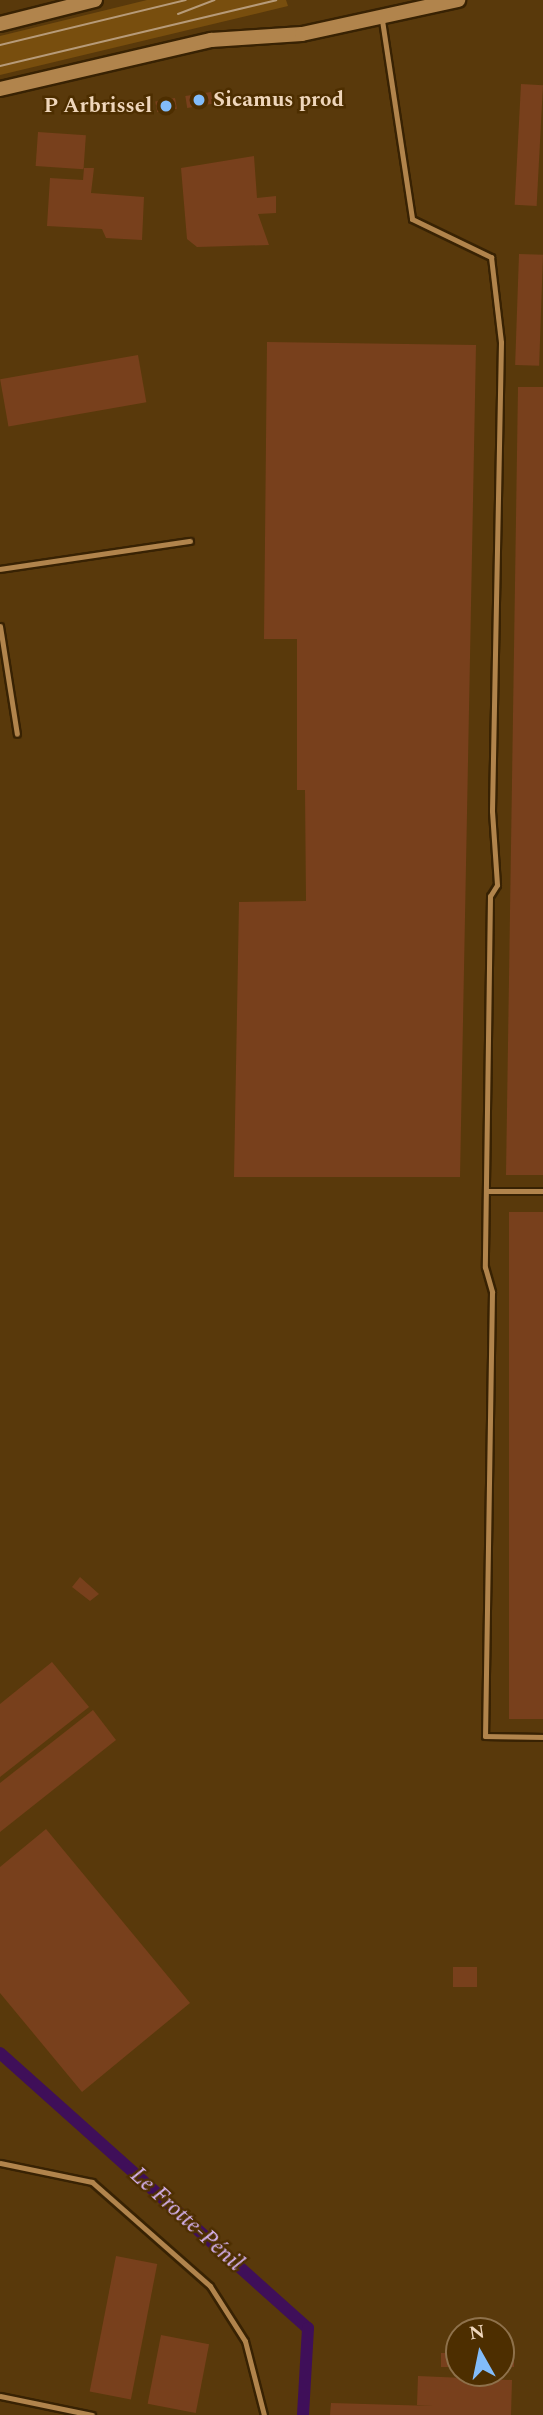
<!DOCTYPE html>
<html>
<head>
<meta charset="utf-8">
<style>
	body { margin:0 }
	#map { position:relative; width:543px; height:2415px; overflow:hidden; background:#59390b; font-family:Spectral,serif }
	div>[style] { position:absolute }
	.green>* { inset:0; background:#784e0e }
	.stream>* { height:12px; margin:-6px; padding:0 6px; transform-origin:6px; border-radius:6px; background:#3f0f59 }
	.building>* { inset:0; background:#78401c; transform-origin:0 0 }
	.roads { filter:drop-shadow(2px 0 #382203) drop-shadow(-2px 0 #382203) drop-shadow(0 2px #382203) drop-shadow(0 -2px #382203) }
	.lane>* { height:5px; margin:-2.5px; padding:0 2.5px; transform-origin:2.5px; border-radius:2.5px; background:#b1844c }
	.secondary>* { height:14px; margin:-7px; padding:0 7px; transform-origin:7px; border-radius:7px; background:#b1844c }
	.tram>* { height:2px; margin:-1px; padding:0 1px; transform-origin:1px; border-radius:1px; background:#b79b79 }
	.dots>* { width:19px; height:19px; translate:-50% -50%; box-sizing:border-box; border:4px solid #4d2e00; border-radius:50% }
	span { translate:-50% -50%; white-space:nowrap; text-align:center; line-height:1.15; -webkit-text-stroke:5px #4d2e00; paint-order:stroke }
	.poi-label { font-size:21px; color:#efd6bb; font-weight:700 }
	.left { translate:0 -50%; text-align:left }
	.right { translate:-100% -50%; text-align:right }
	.water-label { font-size:23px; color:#d9b5f3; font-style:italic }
	.north { position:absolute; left:445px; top:2317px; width:70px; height:70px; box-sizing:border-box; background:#4d2e00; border:2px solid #8e714b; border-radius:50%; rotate:351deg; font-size:19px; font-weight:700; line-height:28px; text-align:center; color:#efd6bb }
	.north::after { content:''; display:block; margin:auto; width:24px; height:32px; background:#82bcfa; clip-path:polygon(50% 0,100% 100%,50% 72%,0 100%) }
</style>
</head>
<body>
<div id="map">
	<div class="green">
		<i style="clip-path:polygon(147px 0,286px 0,288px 6px,0 75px,0 36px)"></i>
	</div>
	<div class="stream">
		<i style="left:0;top:2053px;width:413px;rotate:41.8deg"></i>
		<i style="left:308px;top:2328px;width:87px;rotate:93.3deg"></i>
	</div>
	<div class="building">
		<i style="left:521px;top:84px;width:22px;height:121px;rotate:3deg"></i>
		<i style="left:211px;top:92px;width:12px;height:26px;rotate:81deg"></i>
		<i style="left:175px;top:98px;width:11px;height:20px;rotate:80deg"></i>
		<i style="left:38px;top:132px;width:48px;height:34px;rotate:4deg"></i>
		<i style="clip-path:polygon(254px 156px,257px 198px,276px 196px,276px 213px,258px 214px,269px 245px,197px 247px,187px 239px,181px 168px)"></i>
		<i style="clip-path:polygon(84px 168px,94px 168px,91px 193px,144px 197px,142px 240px,106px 238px,102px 229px,47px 226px,50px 178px,83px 180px)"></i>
		<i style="left:519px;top:254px;width:24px;height:111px;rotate:2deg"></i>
		<i style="clip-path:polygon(267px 342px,476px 345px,460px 1177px,234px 1177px,239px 902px,306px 901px,305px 790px,297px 790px,297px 639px,264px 639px)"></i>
		<i style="left:138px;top:355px;width:48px;height:140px;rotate:80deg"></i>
		<i style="clip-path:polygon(518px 387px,543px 387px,543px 1175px,506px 1175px)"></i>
		<i style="left:509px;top:1212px;width:34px;height:507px"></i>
		<i style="clip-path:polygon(80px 1577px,99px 1594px,90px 1601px,72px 1587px)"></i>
		<i style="clip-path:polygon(52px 1662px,89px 1707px,0 1777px,0 1704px)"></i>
		<i style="clip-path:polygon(93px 1710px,116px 1740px,0 1832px,0 1783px)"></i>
		<i style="clip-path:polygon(46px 1829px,190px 2003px,82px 2092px,0 1993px,0 1867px)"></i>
		<i style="left:453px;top:1967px;width:24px;height:20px"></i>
		<i style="left:116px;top:2256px;width:42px;height:138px;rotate:11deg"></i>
		<i style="left:161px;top:2335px;width:49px;height:70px;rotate:11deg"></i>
		<i style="left:441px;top:2353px;width:18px;height:14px"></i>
		<i style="left:501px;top:2353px;width:13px;height:14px"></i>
		<i style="clip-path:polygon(418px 2376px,512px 2380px,511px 2415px,330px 2415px,331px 2403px,433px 2406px,417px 2405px)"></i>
	</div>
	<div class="roads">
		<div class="lane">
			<i style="left:382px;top:20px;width:201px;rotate:81.4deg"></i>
			<i style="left:412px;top:219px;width:88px;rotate:25.7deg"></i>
			<i style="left:491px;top:257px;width:86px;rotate:83.3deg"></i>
			<i style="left:501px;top:342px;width:469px;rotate:91.1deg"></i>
			<i style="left:492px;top:811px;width:74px;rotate:86.1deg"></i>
			<i style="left:497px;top:885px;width:13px;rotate:122deg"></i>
			<i style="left:490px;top:896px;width:371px;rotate:90.8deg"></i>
			<i style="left:485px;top:1267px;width:26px;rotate:74deg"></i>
			<i style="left:492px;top:1292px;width:444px;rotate:90.9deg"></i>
			<i style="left:485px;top:1736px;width:58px;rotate:1deg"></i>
			<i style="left:0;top:569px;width:192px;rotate:-8.4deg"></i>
			<i style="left:0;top:626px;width:109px;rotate:81.1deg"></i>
			<i style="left:486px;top:1191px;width:57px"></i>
			<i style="left:0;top:2163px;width:94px;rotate:11.7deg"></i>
			<i style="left:92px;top:2182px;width:157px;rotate:41.4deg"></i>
			<i style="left:210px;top:2286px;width:65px;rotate:57.5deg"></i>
			<i style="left:245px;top:2341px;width:76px;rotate:75.6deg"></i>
			<i style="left:0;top:2396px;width:94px;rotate:11.7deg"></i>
		</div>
		<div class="secondary">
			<i style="left:0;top:24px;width:98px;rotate:-14.2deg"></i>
			<i style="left:0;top:89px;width:217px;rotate:-13.1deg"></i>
			<i style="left:211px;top:40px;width:91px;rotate:-3.8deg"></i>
			<i style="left:302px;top:34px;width:160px;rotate:-12.3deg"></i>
		</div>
	</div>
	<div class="tram">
		<i style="left:178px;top:14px;width:39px;rotate:-21deg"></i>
		<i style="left:0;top:45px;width:191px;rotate:-13.6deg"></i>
		<i style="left:0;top:66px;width:284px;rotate:-13.4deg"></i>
	</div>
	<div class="dots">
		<i style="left:199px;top:100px;background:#82bcfa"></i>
		<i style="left:166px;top:106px;background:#82bcfa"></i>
	</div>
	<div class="poi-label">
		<span class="left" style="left:213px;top:100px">Sicamus prod</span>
		<span class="right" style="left:152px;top:106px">P Arbrissel</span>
	</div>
	<div class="water-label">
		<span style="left:186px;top:2220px;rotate:42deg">Le Frotte-Pénil</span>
	</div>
	<div class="north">N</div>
</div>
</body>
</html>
